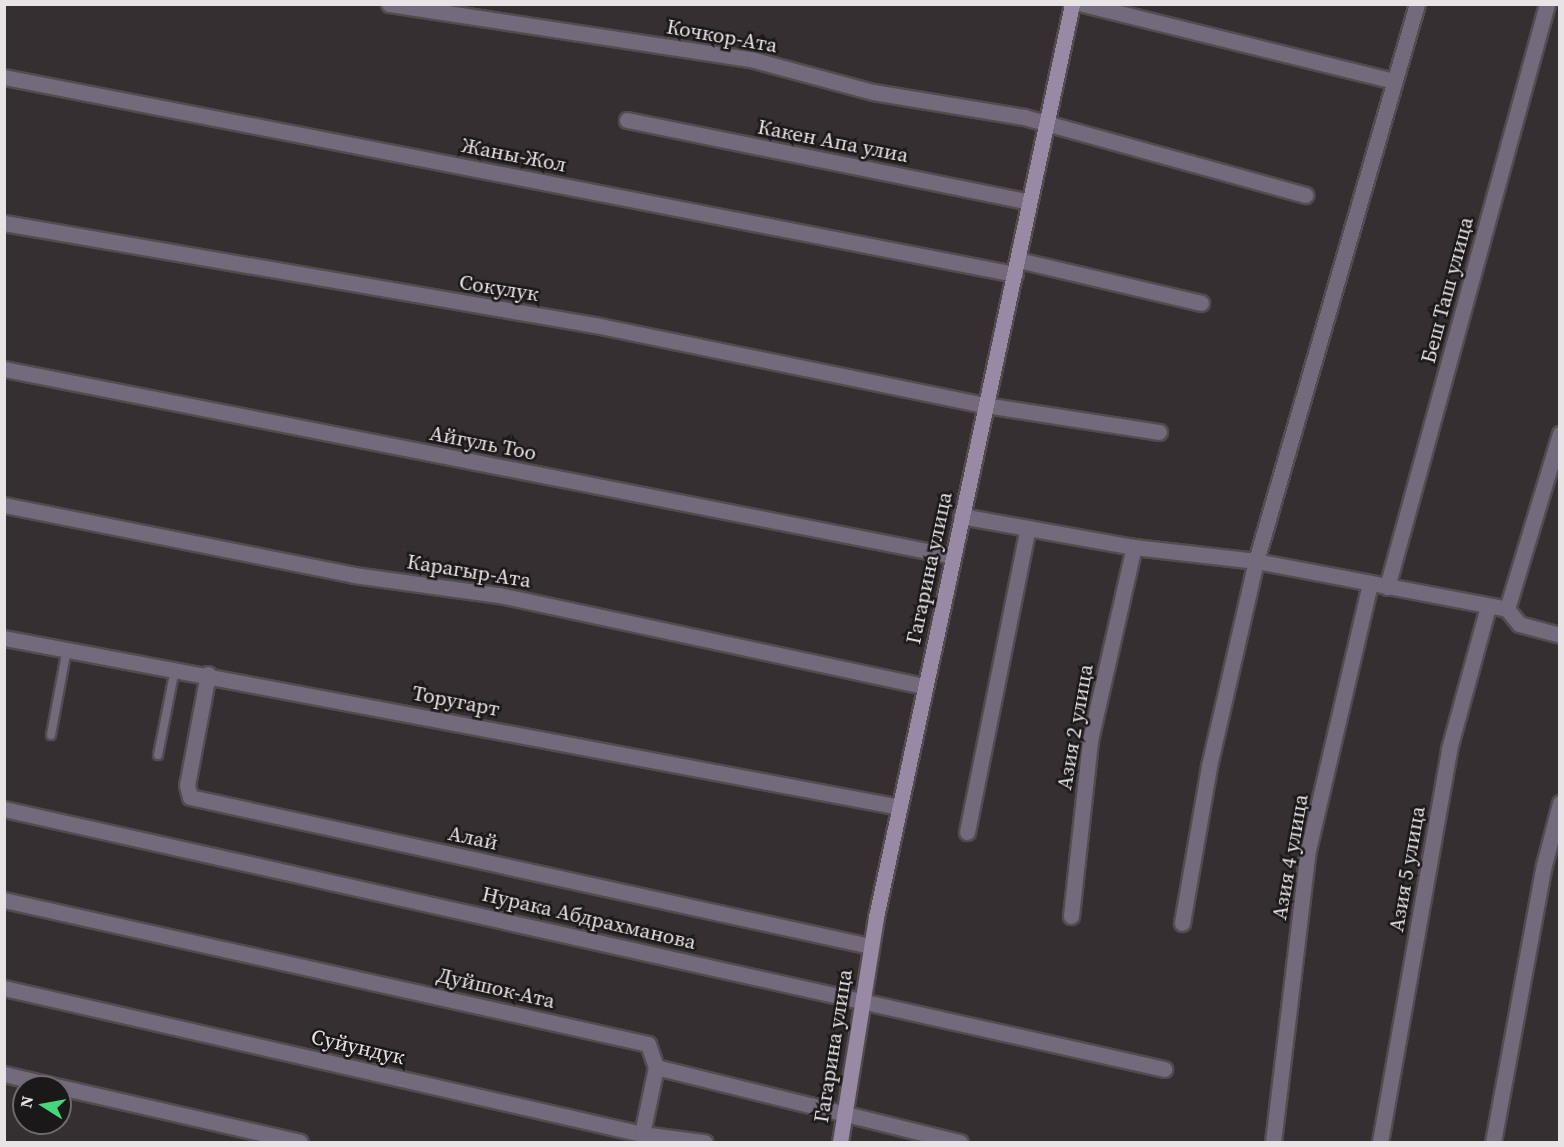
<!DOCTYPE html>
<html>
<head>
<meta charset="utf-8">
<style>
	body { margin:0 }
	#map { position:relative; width:1564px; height:1147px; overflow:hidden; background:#352f32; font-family:"Source Serif 4",serif }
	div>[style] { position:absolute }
	.roads { filter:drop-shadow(2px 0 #524c4f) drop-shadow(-2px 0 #524c4f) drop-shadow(0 2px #524c4f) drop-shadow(0 -2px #524c4f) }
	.lane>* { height:8px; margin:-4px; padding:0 4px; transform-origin:4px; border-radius:4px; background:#736a7b }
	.street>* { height:15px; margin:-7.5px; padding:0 7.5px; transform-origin:7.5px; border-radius:7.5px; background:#736a7b }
	.secondary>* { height:15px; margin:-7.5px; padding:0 7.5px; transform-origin:7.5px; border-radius:7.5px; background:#988aa5 }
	span { translate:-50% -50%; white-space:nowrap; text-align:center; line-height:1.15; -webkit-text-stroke:5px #1b1819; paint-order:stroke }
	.street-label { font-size:21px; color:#e8e4e6 }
	.frame { position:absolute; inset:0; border:6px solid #e8e4e6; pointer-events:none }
	.north { position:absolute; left:12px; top:1075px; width:60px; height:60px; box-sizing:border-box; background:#1b1819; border:2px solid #6d6a6b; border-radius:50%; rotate:281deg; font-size:16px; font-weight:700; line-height:24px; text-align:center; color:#e8e4e6 }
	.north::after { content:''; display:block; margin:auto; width:21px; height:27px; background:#44d77b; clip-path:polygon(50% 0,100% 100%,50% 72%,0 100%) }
</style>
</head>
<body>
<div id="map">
	<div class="roads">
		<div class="lane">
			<i style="left:51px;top:735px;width:87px;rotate:-79.5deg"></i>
			<i style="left:158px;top:755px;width:88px;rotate:-78.8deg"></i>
		</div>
		<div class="street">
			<i style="left:389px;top:4px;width:369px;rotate:8.7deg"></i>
			<i style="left:754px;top:60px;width:123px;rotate:15.1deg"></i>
			<i style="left:873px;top:92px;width:153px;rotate:9.4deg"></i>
			<i style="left:1024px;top:117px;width:292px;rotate:15.5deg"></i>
			<i style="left:1083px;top:4px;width:321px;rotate:13.9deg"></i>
			<i style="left:4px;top:77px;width:1030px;rotate:11.03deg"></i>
			<i style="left:627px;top:120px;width:410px;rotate:11.5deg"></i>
			<i style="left:4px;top:223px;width:600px;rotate:9.79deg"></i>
			<i style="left:595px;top:325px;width:398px;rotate:11.6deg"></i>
			<i style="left:985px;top:405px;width:176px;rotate:8.8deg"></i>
			<i style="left:1018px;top:260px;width:188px;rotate:13.2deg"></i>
			<i style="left:4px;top:369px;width:967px;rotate:11.15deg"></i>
			<i style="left:4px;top:505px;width:357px;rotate:11.3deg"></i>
			<i style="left:354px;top:575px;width:146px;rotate:7.9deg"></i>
			<i style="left:499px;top:595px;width:436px;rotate:12.1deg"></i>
			<i style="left:961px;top:516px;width:176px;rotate:10.2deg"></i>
			<i style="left:1134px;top:547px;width:123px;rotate:6.5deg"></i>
			<i style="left:1256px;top:561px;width:256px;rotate:10.8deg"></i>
			<i style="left:1507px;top:609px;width:19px;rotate:51deg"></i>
			<i style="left:1519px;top:624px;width:42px;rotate:15deg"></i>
			<i style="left:1387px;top:587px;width:605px;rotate:-74.65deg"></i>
			<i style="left:1507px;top:609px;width:183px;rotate:-73.2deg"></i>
			<i style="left:4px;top:638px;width:911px;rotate:10.69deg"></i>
			<i style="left:208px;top:674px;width:113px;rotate:100.7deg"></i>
			<i style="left:187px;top:785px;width:12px;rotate:76deg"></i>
			<i style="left:190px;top:797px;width:696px;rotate:12.36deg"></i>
			<i style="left:4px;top:809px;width:1189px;rotate:12.63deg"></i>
			<i style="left:967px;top:832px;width:310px;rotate:-78.7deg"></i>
			<i style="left:4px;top:900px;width:660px;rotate:12.6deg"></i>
			<i style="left:648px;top:1044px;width:24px;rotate:71deg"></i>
			<i style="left:656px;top:1067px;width:313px;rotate:13.9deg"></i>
			<i style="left:1071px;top:916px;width:177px;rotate:-83.8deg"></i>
			<i style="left:1090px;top:740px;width:198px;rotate:-77.2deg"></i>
			<i style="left:1182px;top:923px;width:159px;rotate:-80.2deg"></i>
			<i style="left:1209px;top:766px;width:210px;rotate:-77.1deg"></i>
			<i style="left:1256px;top:561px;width:580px;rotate:-73.88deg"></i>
			<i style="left:4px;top:988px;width:654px;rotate:12.89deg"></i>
			<i style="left:642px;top:1134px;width:63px;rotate:7.4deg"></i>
			<i style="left:4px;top:1074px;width:57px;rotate:13.3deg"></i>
			<i style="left:60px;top:1087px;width:246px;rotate:12.9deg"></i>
			<i style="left:642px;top:1134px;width:68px;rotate:-78.2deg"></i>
			<i style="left:1273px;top:1142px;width:294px;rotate:-83.2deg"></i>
			<i style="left:1308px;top:850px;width:274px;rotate:-76.9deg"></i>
			<i style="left:1380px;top:1142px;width:399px;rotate:-80deg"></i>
			<i style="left:1449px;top:749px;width:148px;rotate:-74.7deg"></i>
			<i style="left:1493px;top:1142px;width:282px;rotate:-79.6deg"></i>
			<i style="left:1544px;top:865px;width:64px;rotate:-75.5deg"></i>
		</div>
		<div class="secondary">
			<i style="left:840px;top:1142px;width:228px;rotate:-80.9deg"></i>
			<i style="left:876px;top:917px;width:934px;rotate:-77.88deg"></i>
		</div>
	</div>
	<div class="street-label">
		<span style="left:722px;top:36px;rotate:10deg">Кочкор-Ата</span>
		<span style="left:833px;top:141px;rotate:11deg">Какен Апа улиа</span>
		<span style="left:514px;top:155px;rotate:11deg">Жаны-Жол</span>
		<span style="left:499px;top:288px;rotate:9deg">Сокулук</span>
		<span style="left:1447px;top:290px;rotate:-75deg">Беш Таш улица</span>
		<span style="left:483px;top:443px;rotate:11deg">Айгуль Тоо</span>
		<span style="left:929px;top:568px;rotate:-78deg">Гагарина улица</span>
		<span style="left:469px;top:571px;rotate:9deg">Карагыр-Ата</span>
		<span style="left:456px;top:701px;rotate:11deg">Торугарт</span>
		<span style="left:1075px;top:727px;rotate:-80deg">Азия 2 улица</span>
		<span style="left:473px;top:838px;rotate:12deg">Алай</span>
		<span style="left:1290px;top:857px;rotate:-80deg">Азия 4 улица</span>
		<span style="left:1407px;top:869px;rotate:-80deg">Азия 5 улица</span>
		<span style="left:589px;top:918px;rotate:13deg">Нурака Абдрахманова</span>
		<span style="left:496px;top:988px;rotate:13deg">Дуйшок-Ата</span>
		<span style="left:833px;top:1046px;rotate:-81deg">Гагарина улица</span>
		<span style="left:358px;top:1047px;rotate:13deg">Суйундук</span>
	</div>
	<div class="frame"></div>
	<div class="north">N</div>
</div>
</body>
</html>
